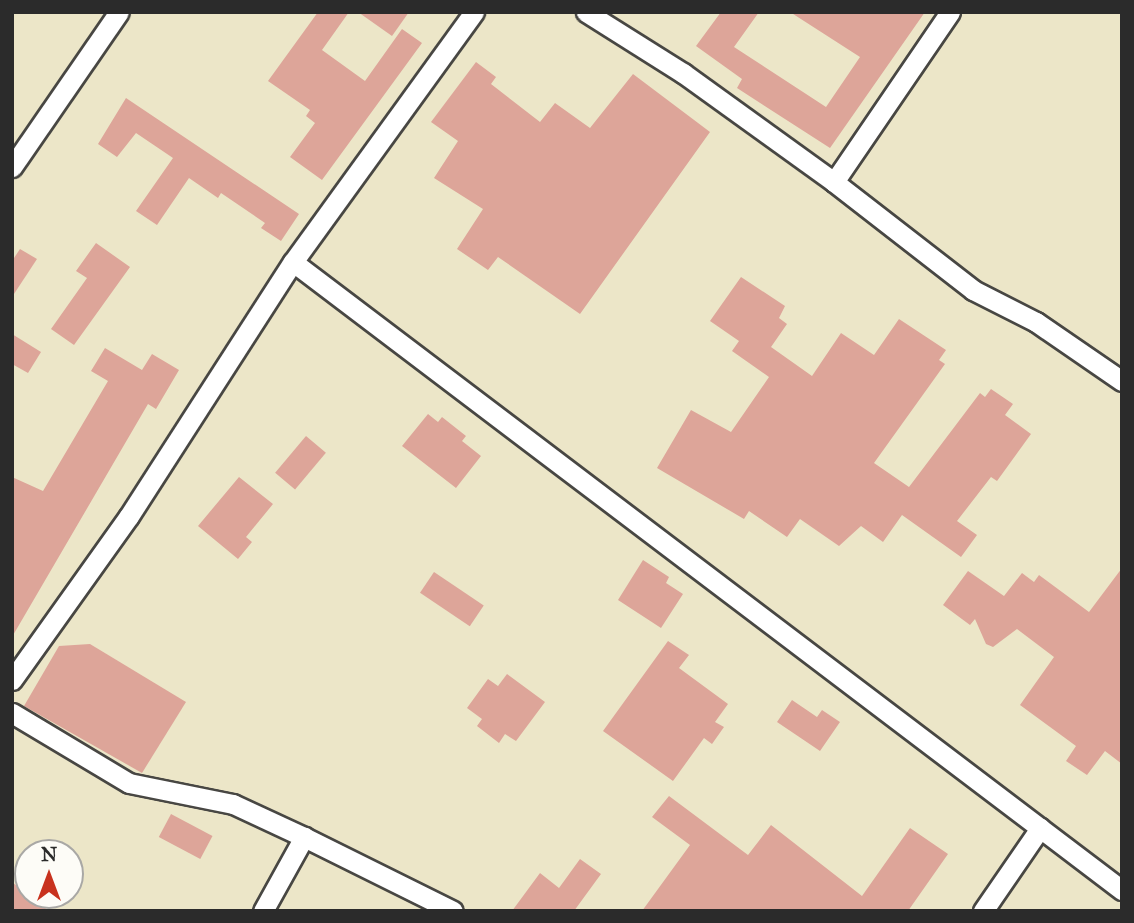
<!DOCTYPE html>
<html>
<head>
<meta charset="utf-8">
<style>
	body { margin:0 }
	#map { position:relative; width:1134px; height:923px; overflow:hidden; background:#ece6c8; font-family:"IM FELL Great Primer",serif }
	div>[style] { position:absolute }
	.building>* { inset:0; background:#dda599; transform-origin:0 0 }
	.roads { filter:drop-shadow(2px 0 #484743) drop-shadow(-2px 0 #484743) drop-shadow(0 2px #484743) drop-shadow(0 -2px #484743) }
	.street>* { height:19px; margin:-9.5px; padding:0 9.5px; transform-origin:9.5px; border-radius:9.5px; background:#fff }
	span { translate:-50% -50%; white-space:nowrap; text-align:center; line-height:1.15; -webkit-text-stroke:6px #fdfcf7; paint-order:stroke }
	.frame { position:absolute; inset:0; border:14px solid #2b2b2b; pointer-events:none }
	.north { position:absolute; left:14px; top:839px; width:70px; height:70px; box-sizing:border-box; background:#fdfcf7; border:2px solid #a9a8a5; border-radius:50%; rotate:0deg; font-size:19px; font-weight:700; line-height:28px; text-align:center; color:#2b2b2b }
	.north::after { content:''; display:block; margin:auto; width:24px; height:32px; background:#c8321e; clip-path:polygon(50% 0,100% 100%,50% 72%,0 100%) }
</style>
</head>
<body>
<div id="map">
	<div class="building">
		<i style="clip-path:polygon(318px 12px,349px 12px,322px 50px,365px 81px,402px 29px,422px 43px,322px 180px,290px 157px,315px 123px,306px 116px,310px 110px,268px 81px)"></i>
		<i style="clip-path:polygon(358px 12px,409px 12px,392px 36px)"></i>
		<i style="clip-path:polygon(721px 12px,759px 12px,734px 47px,826px 107px,860px 57px,790px 12px,925px 12px,830px 148px,737px 88px,742px 79px,696px 46px)"></i>
		<i style="clip-path:polygon(476px 62px,496px 77px,491px 84px,540px 122px,555px 103px,590px 128px,633px 74px,710px 132px,580px 314px,498px 257px,488px 270px,457px 249px,483px 209px,434px 178px,458px 141px,431px 122px)"></i>
		<i style="clip-path:polygon(126px 98px,299px 214px,281px 241px,261px 228px,265px 223px,221px 193px,218px 198px,189px 178px,157px 225px,136px 211px,173px 158px,136px 133px,117px 157px,98px 144px)"></i>
		<i style="clip-path:polygon(96px 243px,130px 267px,74px 345px,51px 329px,87px 278px,76px 271px)"></i>
		<i style="clip-path:polygon(20px 249px,37px 259px,12px 297px,12px 261px)"></i>
		<i style="clip-path:polygon(741px 277px,785px 306px,779px 318px,787px 324px,771px 347px,812px 376px,841px 333px,874px 355px,899px 319px,946px 350px,939px 360px,945px 364px,874px 463px,909px 487px,980px 393px,985px 397px,991px 389px,1013px 404px,1005px 415px,1031px 434px,997px 481px,991px 477px,957px 521px,977px 535px,961px 557px,902px 515px,883px 542px,861px 526px,839px 546px,800px 519px,787px 537px,749px 511px,744px 519px,657px 468px,691px 410px,731px 432px,769px 377px,732px 351px,739px 341px,710px 321px)"></i>
		<i style="clip-path:polygon(12px 334px,41px 352px,28px 373px,12px 364px)"></i>
		<i style="clip-path:polygon(105px 348px,142px 370px,152px 354px,179px 370px,156px 409px,148px 404px,12px 637px,12px 477px,43px 491px,108px 381px,91px 371px)"></i>
		<i style="clip-path:polygon(428px 414px,438px 422px,442px 417px,466px 436px,462px 441px,481px 456px,456px 488px,402px 446px)"></i>
		<i style="left:306px;top:436px;width:26px;height:48px;rotate:40deg"></i>
		<i style="clip-path:polygon(239px 477px,273px 504px,246px 537px,252px 542px,238px 559px,198px 526px)"></i>
		<i style="clip-path:polygon(643px 560px,669px 577px,666px 583px,683px 594px,661px 628px,618px 600px)"></i>
		<i style="clip-path:polygon(1122px 568px,1122px 764px,1105px 751px,1087px 775px,1066px 761px,1076px 746px,1020px 705px,1054px 657px,1017px 629px,993px 647px,986px 644px,975px 619px,970px 625px,943px 605px,968px 571px,1004px 596px,1022px 573px,1034px 582px,1039px 575px,1089px 612px)"></i>
		<i style="left:434px;top:572px;width:60px;height:25px;rotate:34deg"></i>
		<i style="clip-path:polygon(668px 641px,689px 655px,679px 668px,728px 704px,715px 722px,724px 727px,712px 744px,704px 738px,673px 781px,603px 731px)"></i>
		<i style="clip-path:polygon(90px 644px,186px 702px,142px 773px,24px 706px,59px 646px)"></i>
		<i style="clip-path:polygon(507px 674px,545px 702px,516px 741px,505px 734px,499px 743px,477px 726px,482px 719px,467px 708px,488px 679px,498px 686px)"></i>
		<i style="clip-path:polygon(792px 700px,817px 717px,822px 710px,840px 722px,820px 751px,777px 722px)"></i>
		<i style="clip-path:polygon(669px 796px,748px 855px,771px 825px,862px 896px,910px 828px,948px 854px,908px 911px,642px 911px,690px 845px,652px 817px)"></i>
		<i style="left:171px;top:814px;width:47px;height:26px;rotate:28deg"></i>
		<i style="clip-path:polygon(580px 859px,601px 874px,574px 911px,512px 911px,540px 873px,559px 888px)"></i>
		<i style="clip-path:polygon(12px 882px,28px 895px,49px 911px,12px 911px)"></i>
	</div>
	<div class="roads">
		<div class="street">
			<i style="left:586px;top:12px;width:115px;rotate:32.2deg"></i>
			<i style="left:683px;top:73px;width:186px;rotate:35.8deg"></i>
			<i style="left:834px;top:182px;width:176px;rotate:37.8deg"></i>
			<i style="left:973px;top:290px;width:71px;rotate:26.9deg"></i>
			<i style="left:1036px;top:322px;width:104px;rotate:34.5deg"></i>
			<i style="left:12px;top:167px;width:188px;rotate:-55.4deg"></i>
			<i style="left:834px;top:182px;width:206px;rotate:-55.7deg"></i>
			<i style="left:293px;top:262px;width:1040px;rotate:37.15deg"></i>
			<i style="left:12px;top:680px;width:201px;rotate:-54.5deg"></i>
			<i style="left:129px;top:516px;width:302px;rotate:-57.2deg"></i>
			<i style="left:293px;top:262px;width:309px;rotate:-54.1deg"></i>
			<i style="left:12px;top:713px;width:136px;rotate:30.9deg"></i>
			<i style="left:129px;top:783px;width:106px;rotate:11.4deg"></i>
			<i style="left:233px;top:804px;width:78px;rotate:24.9deg"></i>
			<i style="left:263px;top:911px;width:85px;rotate:-61deg"></i>
			<i style="left:304px;top:837px;width:166px;rotate:26.4deg"></i>
			<i style="left:983px;top:911px;width:101px;rotate:-55.5deg"></i>
		</div>
	</div>
	<div class="frame"></div>
	<div class="north">N</div>
</div>
</body>
</html>
